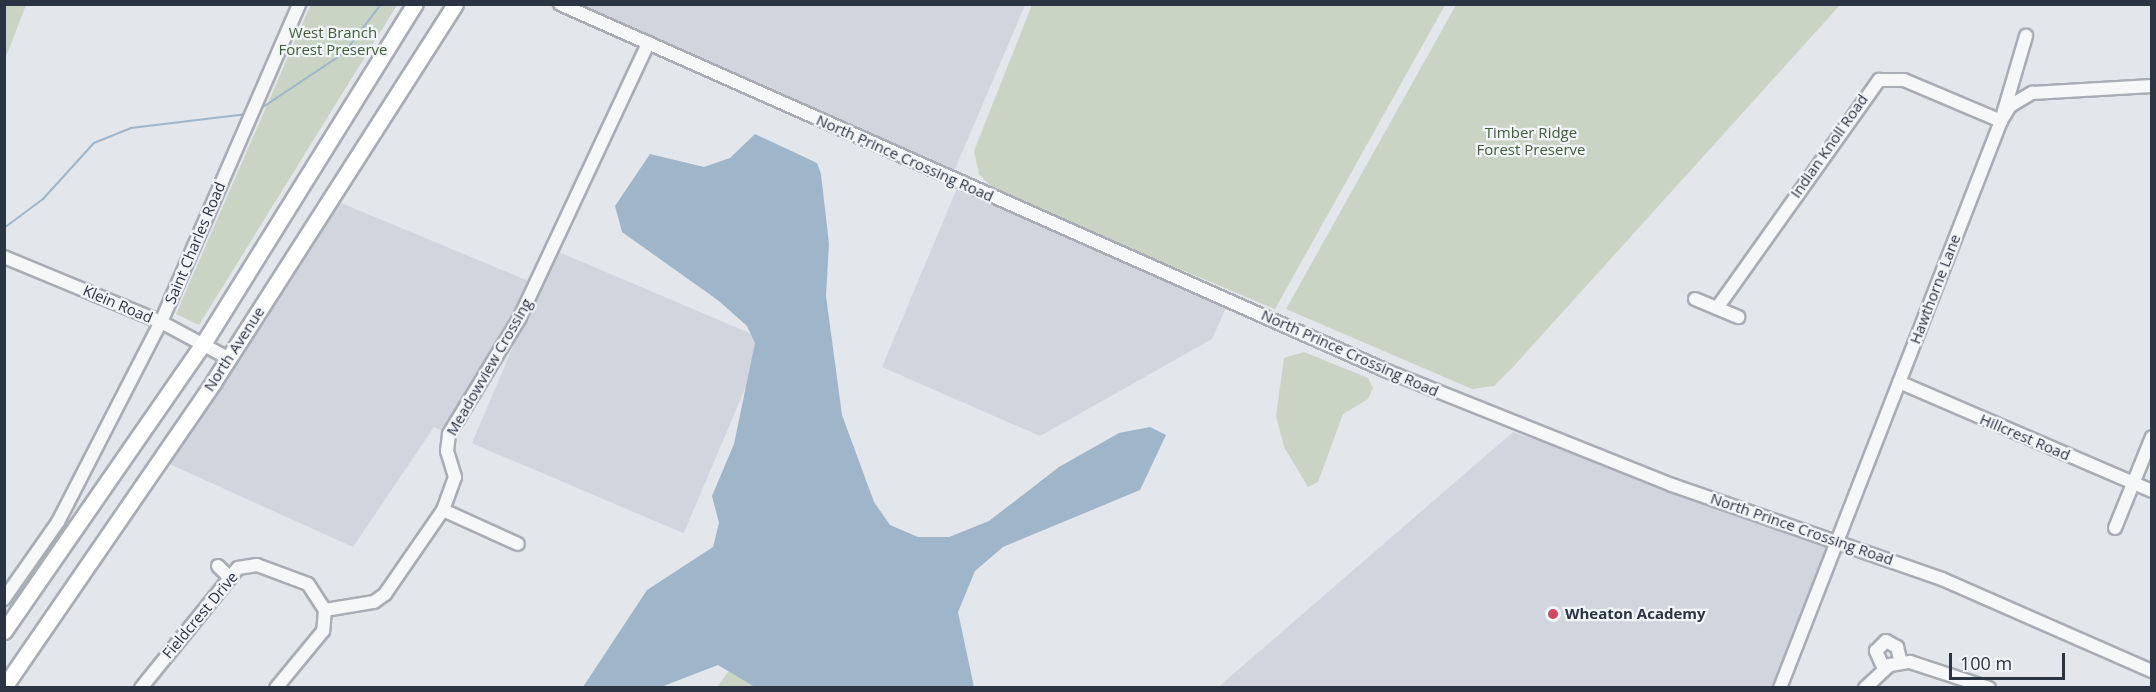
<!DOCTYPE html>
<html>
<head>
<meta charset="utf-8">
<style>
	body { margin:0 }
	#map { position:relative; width:2156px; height:692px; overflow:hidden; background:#e3e6eb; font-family:"Open Sans",sans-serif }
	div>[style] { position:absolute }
	.built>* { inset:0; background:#d1d5dd; transform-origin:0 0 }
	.green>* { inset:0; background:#c9d4c4 }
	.water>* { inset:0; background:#9eb5ca }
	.stream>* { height:2px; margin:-1px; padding:0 1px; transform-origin:1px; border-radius:1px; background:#9eb5ca }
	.roads { filter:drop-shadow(2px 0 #a8adb5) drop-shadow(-2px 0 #a8adb5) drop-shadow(0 2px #a8adb5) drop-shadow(0 -2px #a8adb5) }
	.minor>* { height:12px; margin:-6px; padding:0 6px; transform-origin:6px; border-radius:6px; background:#f5f7f9 }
	.major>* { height:15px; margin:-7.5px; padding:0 7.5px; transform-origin:7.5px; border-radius:7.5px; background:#fff }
	.dots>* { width:16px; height:16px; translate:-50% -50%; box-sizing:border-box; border:3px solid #f2f5f8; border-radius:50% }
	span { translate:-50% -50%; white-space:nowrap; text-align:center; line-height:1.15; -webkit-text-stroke:4.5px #f2f5f8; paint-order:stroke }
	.park-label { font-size:15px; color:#405e38 }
	.street-label { font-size:15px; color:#2b3443 }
	.poi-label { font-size:15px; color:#2b3443; font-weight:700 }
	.left { translate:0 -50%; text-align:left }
	.frame { position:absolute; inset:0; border:6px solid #2b3443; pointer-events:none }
	.scale { position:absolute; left:1949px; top:653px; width:116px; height:27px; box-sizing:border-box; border:3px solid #2b3443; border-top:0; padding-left:8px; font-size:18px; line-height:21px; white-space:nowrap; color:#2b3443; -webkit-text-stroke:4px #f2f5f8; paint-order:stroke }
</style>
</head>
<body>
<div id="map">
	<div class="built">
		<i style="clip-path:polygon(566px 5px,1025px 5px,952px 176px)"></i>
		<i style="clip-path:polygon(958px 186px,1228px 303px,1212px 339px,1040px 436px,882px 367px)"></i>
		<i style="clip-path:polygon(334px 200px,531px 282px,512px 324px,443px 431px,434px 427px,353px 547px,165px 462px)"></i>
		<i style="left:554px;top:250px;width:230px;height:210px;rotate:23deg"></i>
		<i style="clip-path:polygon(1513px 432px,1833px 541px,1774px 687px,1217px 688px)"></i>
	</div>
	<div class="green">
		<i style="clip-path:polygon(5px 4px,26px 5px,5px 59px,4px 5px)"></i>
		<i style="clip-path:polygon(311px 4px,397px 5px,199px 325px,176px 314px)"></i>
		<i style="clip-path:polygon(1032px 5px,1445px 5px,1275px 309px,996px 192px,979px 174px,974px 151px)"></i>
		<i style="clip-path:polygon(1456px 5px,1840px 5px,1513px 367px,1494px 386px,1472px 389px,1286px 309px)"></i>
		<i style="clip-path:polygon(1304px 352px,1368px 378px,1373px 388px,1368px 399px,1343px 414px,1318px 482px,1308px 487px,1284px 447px,1276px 416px,1284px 358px)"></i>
		<i style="clip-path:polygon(730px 669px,747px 678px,755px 687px,717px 688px)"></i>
	</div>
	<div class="water">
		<i style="clip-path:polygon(755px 134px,817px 163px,821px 174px,829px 244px,826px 296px,842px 415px,874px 502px,890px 525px,918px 537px,949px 537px,989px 521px,1059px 467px,1119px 433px,1150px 427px,1166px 435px,1140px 490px,1003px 547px,975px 571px,958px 612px,974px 687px,755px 687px,718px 665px,661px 687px,583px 687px,647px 590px,713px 547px,719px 523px,712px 496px,734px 444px,755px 343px,747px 326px,719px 301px,622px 232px,615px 206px,650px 154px,704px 167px,730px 158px)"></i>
	</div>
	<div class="stream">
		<i style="left:260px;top:109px;width:101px;rotate:-33.7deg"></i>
		<i style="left:344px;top:53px;width:61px;rotate:-52.9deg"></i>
		<i style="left:4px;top:228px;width:49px;rotate:-36.6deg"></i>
		<i style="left:43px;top:199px;width:76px;rotate:-47.7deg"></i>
		<i style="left:94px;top:143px;width:40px;rotate:-22deg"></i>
		<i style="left:131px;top:128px;width:117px;rotate:-6.9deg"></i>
	</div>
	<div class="roads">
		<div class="minor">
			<i style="left:560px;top:4px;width:905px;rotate:23.93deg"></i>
			<i style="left:1387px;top:371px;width:307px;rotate:21.8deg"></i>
			<i style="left:1672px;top:485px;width:286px;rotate:19.2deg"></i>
			<i style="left:1942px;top:579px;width:229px;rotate:23.7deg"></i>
			<i style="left:4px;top:257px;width:170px;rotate:22.5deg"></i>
			<i style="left:161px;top:322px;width:76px;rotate:28.2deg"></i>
			<i style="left:1695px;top:299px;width:47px;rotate:22.7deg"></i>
			<i style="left:1717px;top:308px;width:280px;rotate:-54.6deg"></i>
			<i style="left:1879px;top:80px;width:25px"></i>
			<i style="left:1904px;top:80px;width:105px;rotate:22.9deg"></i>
			<i style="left:2001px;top:121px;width:17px;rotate:-59deg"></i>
			<i style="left:2010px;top:106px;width:26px;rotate:-31deg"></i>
			<i style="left:2032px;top:93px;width:120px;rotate:-3.3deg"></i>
			<i style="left:1899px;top:382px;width:275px;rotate:23.3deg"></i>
			<i style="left:443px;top:510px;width:82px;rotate:24.4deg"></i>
			<i style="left:2115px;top:528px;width:98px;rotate:-67.9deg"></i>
			<i style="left:218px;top:566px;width:17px;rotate:45deg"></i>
			<i style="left:4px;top:599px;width:94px;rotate:-55deg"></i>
			<i style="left:58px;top:522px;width:225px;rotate:-62.8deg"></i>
			<i style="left:161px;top:322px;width:347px;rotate:-66.5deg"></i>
			<i style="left:325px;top:610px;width:50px;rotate:-9.3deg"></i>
			<i style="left:374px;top:602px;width:14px;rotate:-36deg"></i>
			<i style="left:385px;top:594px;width:102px;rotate:-55.4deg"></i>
			<i style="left:443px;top:510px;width:35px;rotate:-70deg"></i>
			<i style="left:455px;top:477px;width:27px;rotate:-107deg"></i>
			<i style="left:447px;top:451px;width:17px;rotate:-83deg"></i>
			<i style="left:449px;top:434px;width:135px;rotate:-58.7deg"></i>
			<i style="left:519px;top:319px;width:305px;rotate:-64.9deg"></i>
			<i style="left:1884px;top:669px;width:20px;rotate:-114deg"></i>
			<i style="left:1876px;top:651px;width:14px;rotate:-45deg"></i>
			<i style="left:1886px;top:641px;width:13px;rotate:29deg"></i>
			<i style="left:1897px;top:647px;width:16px;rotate:76deg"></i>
			<i style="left:141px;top:688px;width:154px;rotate:-51.1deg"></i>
			<i style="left:238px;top:568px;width:19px;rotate:-9deg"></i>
			<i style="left:257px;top:565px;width:54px;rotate:20.4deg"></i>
			<i style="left:308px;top:584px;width:31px;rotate:57deg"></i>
			<i style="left:325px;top:610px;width:21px;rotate:95deg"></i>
			<i style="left:323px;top:631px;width:74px;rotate:129.5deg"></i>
			<i style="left:1780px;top:688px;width:609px;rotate:-68.71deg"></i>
			<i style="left:2001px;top:121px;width:89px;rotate:-73.6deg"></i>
			<i style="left:1865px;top:688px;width:34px;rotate:-43deg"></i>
			<i style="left:1890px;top:665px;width:20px;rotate:-9deg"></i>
			<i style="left:1910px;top:662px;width:83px;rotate:18.2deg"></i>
		</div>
		<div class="major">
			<i style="left:4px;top:631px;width:349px;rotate:-55.3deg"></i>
			<i style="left:203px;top:344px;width:401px;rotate:-58.1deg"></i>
			<i style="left:4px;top:687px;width:371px;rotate:-55.5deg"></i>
			<i style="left:214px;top:381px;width:447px;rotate:-57.4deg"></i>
		</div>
	</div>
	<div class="dots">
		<i style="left:1553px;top:614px;background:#cd4a62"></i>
	</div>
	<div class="park-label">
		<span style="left:333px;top:41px">West Branch<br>Forest Preserve</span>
		<span style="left:1531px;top:141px">Timber Ridge<br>Forest Preserve</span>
	</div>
	<div class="street-label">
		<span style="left:1829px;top:146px;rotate:-55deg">Indian Knoll Road</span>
		<span style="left:905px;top:158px;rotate:24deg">North Prince Crossing Road</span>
		<span style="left:195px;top:243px;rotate:-67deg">Saint Charles Road</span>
		<span style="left:1935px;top:289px;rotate:-69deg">Hawthorne Lane</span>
		<span style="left:118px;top:304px;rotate:23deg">Klein Road</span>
		<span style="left:234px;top:349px;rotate:-57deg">North Avenue</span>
		<span style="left:1350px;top:353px;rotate:24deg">North Prince Crossing Road</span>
		<span style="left:489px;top:367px;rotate:-60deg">Meadowview Crossing</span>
		<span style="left:2025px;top:437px;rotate:23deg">Hillcrest Road</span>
		<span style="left:1802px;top:529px;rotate:19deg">North Prince Crossing Road</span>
		<span style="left:200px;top:615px;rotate:-50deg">Fieldcrest Drive</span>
	</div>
	<div class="poi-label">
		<span class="left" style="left:1565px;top:614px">Wheaton Academy</span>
	</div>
	<div class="frame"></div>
	<div class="scale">100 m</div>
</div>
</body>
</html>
